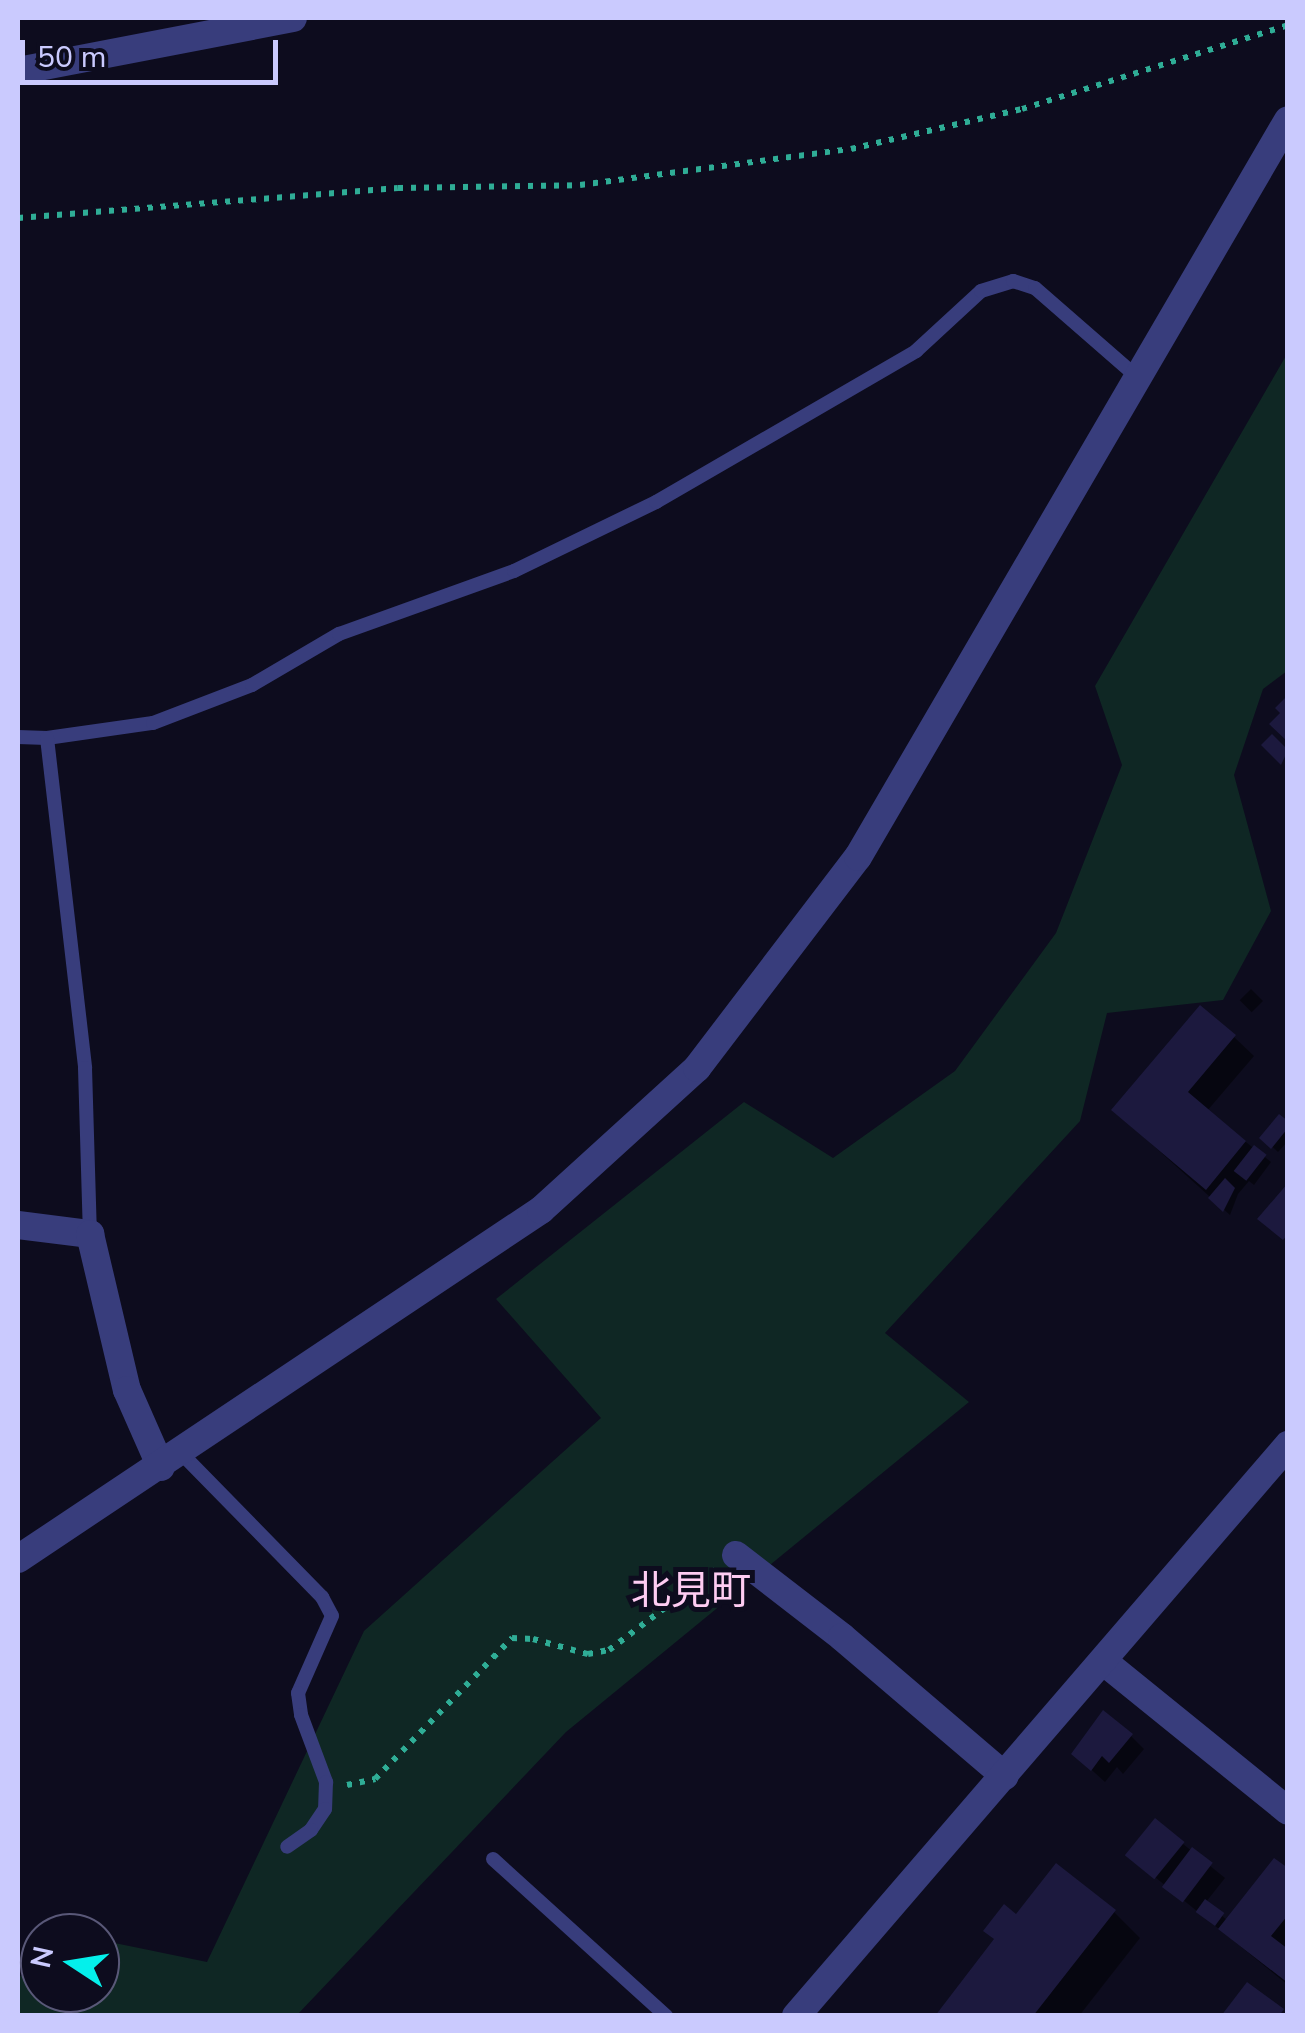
<!DOCTYPE html>
<html>
<head>
<meta charset="utf-8">
<style>
	body { margin:0 }
	#map { position:relative; width:1305px; height:2033px; overflow:hidden; background:#0d0c1e; font-family:"Nunito Sans","Noto Sans JP",sans-serif }
	div>[style] { position:absolute }
	.green>* { inset:0; background:#0f2724 }
	.shadow>* { inset:0; background:#0007; transform-origin:0 0 }
	.building>* { inset:0; background:#1c193e; transform-origin:0 0 }
	.path>* { height:6px; margin-top:-3px; transform-origin:0; background:repeating-linear-gradient(90deg,#2fad96 0 5px,transparent 0 13px) }
	.service>* { height:14px; margin:-7px; padding:0 7px; transform-origin:7px; border-radius:7px; background:#383d7c }
	.minor>* { height:28px; margin:-14px; padding:0 14px; transform-origin:14px; border-radius:14px; background:#383d7c }
	.tertiary>* { height:28px; margin:-14px; padding:0 14px; transform-origin:14px; border-radius:14px; background:#383d7c }
	span { translate:-50% -50%; white-space:nowrap; text-align:center; line-height:1.15; -webkit-text-stroke:10px #0d0c1e; paint-order:stroke }
	.quarter-label { font-size:40px; color:#feccf2 }
	.frame { position:absolute; inset:0; border:20px solid #cacafe; pointer-events:none }
	.north { position:absolute; left:20px; top:1913px; width:100px; height:100px; box-sizing:border-box; background:#0d0c1e; border:2px solid #595878; border-radius:50%; rotate:282deg; font-size:28px; font-weight:700; line-height:40px; text-align:center; color:#cacafe }
	.north::after { content:''; display:block; margin:auto; width:35px; height:45px; background:#04f0eb; clip-path:polygon(50% 0,100% 100%,50% 72%,0 100%) }
	.scale { position:absolute; left:20px; top:40px; width:258px; height:45px; box-sizing:border-box; border:5px solid #cacafe; border-top:0; padding-left:12px; font-size:30px; line-height:35px; white-space:nowrap; color:#cacafe; -webkit-text-stroke:8px #0d0c1e; paint-order:stroke }
</style>
</head>
<body>
<div id="map">
	<div class="green">
		<i style="clip-path:polygon(1287px 354px,1287px 671px,1263px 689px,1234px 775px,1271px 911px,1223px 1000px,1107px 1013px,1080px 1121px,885px 1333px,969px 1402px,566px 1732px,297px 2015px,18px 2016px,18px 1978px,40px 1963px,40px 1993px,100px 1993px,100px 1940px,207px 1962px,364px 1631px,601px 1418px,496px 1299px,744px 1102px,833px 1158px,955px 1071px,1056px 933px,1122px 765px,1095px 686px)"></i>
	</div>
	<div class="shadow">
		<i style="left:1251px;top:989px;width:17px;height:16px;rotate:45deg"></i>
		<i style="clip-path:polygon(1234px 1037px,1254px 1056px,1207px 1111px,1271px 1162px,1254px 1185px,1249px 1181px,1238px 1194px,1230px 1215px,1114px 1110px)"></i>
		<i style="clip-path:polygon(1288px 1124px,1288px 1141px,1278px 1152px,1263px 1138px)"></i>
		<i style="clip-path:polygon(1131px 1736px,1144px 1749px,1123px 1774px,1117px 1767px,1105px 1782px,1074px 1754px)"></i>
		<i style="clip-path:polygon(1156px 1822px,1225px 1878px,1206px 1902px,1228px 1921px,1288px 1872px,1288px 1985px,1129px 1856px)"></i>
		<i style="clip-path:polygon(1114px 1912px,1140px 1938px,1079px 2016px,938px 2016px,1016px 1917px)"></i>
	</div>
	<div class="building">
		<i style="clip-path:polygon(1288px 695px,1288px 742px,1269px 724px,1280px 713px,1275px 708px)"></i>
		<i style="clip-path:polygon(1272px 734px,1288px 750px,1281px 765px,1261px 745px)"></i>
		<i style="clip-path:polygon(1200px 1005px,1236px 1035px,1188px 1092px,1246px 1141px,1206px 1190px,1111px 1110px)"></i>
		<i style="clip-path:polygon(1279px 1114px,1288px 1121px,1288px 1128px,1271px 1149px,1259px 1138px)"></i>
		<i style="left:1254px;top:1145px;width:16px;height:33px;rotate:38deg"></i>
		<i style="clip-path:polygon(1225px 1178px,1235px 1188px,1223px 1212px,1208px 1198px)"></i>
		<i style="clip-path:polygon(1288px 1183px,1288px 1234px,1283px 1240px,1257px 1219px)"></i>
		<i style="clip-path:polygon(1103px 1710px,1133px 1734px,1109px 1763px,1102px 1756px,1091px 1771px,1071px 1754px)"></i>
		<i style="left:1155px;top:1818px;width:38px;height:48px;rotate:39deg"></i>
		<i style="left:1192px;top:1847px;width:26px;height:50px;rotate:37deg"></i>
		<i style="clip-path:polygon(1274px 1858px,1288px 1868px,1288px 1915px,1271px 1936px,1288px 1949px,1288px 1983px,1218px 1929px)"></i>
		<i style="clip-path:polygon(1056px 1863px,1116px 1910px,1033px 2016px,935px 2016px,994px 1939px,983px 1931px,1004px 1904px,1016px 1914px)"></i>
		<i style="left:1205px;top:1899px;width:24px;height:16px;rotate:36deg"></i>
		<i style="clip-path:polygon(1247px 1982px,1284px 2009px,1279px 2016px,1221px 2016px)"></i>
	</div>
	<div class="path">
		<i style="left:18px;top:218px;width:381px;rotate:-4.5deg"></i>
		<i style="left:398px;top:188px;width:182px;rotate:-0.9deg"></i>
		<i style="left:580px;top:185px;width:273px;rotate:-7.6deg"></i>
		<i style="left:851px;top:149px;width:176px;rotate:-13.2deg"></i>
		<i style="left:1022px;top:109px;width:279px;rotate:-17.5deg"></i>
		<i style="left:347px;top:1785px;width:29px;rotate:-12deg"></i>
		<i style="left:375px;top:1779px;width:197px;rotate:-45.8deg"></i>
		<i style="left:512px;top:1638px;width:21px;rotate:3deg"></i>
		<i style="left:533px;top:1639px;width:57px;rotate:15.3deg"></i>
		<i style="left:588px;top:1654px;width:21px;rotate:-11deg"></i>
		<i style="left:609px;top:1650px;width:133px;rotate:-37deg"></i>
	</div>
	<div class="service">
		<i style="left:18px;top:737px;width:29px;rotate:2deg"></i>
		<i style="left:47px;top:738px;width:107px;rotate:-8.1deg"></i>
		<i style="left:153px;top:723px;width:106px;rotate:-21deg"></i>
		<i style="left:252px;top:685px;width:101px;rotate:-30.4deg"></i>
		<i style="left:339px;top:634px;width:186px;rotate:-19.8deg"></i>
		<i style="left:514px;top:571px;width:158px;rotate:-25.9deg"></i>
		<i style="left:656px;top:502px;width:301px;rotate:-30.1deg"></i>
		<i style="left:916px;top:351px;width:88px;rotate:-42.7deg"></i>
		<i style="left:981px;top:291px;width:34px;rotate:-17deg"></i>
		<i style="left:1013px;top:281px;width:23px;rotate:18deg"></i>
		<i style="left:1035px;top:288px;width:137px;rotate:41.1deg"></i>
		<i style="left:47px;top:738px;width:332px;rotate:83.4deg"></i>
		<i style="left:85px;top:1068px;width:166px;rotate:88.3deg"></i>
		<i style="left:181px;top:1453px;width:202px;rotate:45.6deg"></i>
		<i style="left:322px;top:1597px;width:21px;rotate:62deg"></i>
		<i style="left:332px;top:1616px;width:84px;rotate:113.8deg"></i>
		<i style="left:298px;top:1693px;width:22px;rotate:82deg"></i>
		<i style="left:301px;top:1715px;width:72px;rotate:69.5deg"></i>
		<i style="left:326px;top:1782px;width:27px;rotate:92deg"></i>
		<i style="left:325px;top:1809px;width:25px;rotate:124deg"></i>
		<i style="left:311px;top:1830px;width:29px;rotate:145deg"></i>
		<i style="left:493px;top:1859px;width:234px;rotate:42.2deg"></i>
	</div>
	<div class="minor">
		<i style="left:18px;top:1225px;width:73px;rotate:7.1deg"></i>
		<i style="left:90px;top:1234px;width:160px;rotate:76.7deg"></i>
		<i style="left:127px;top:1390px;width:84px;rotate:66.2deg"></i>
		<i style="left:736px;top:1555px;width:134px;rotate:37.7deg"></i>
		<i style="left:842px;top:1637px;width:214px;rotate:40.5deg"></i>
		<i style="left:1103px;top:1661px;width:238px;rotate:39deg"></i>
	</div>
	<div class="tertiary">
		<i style="left:18px;top:71px;width:280px;rotate:-10.9deg"></i>
		<i style="left:18px;top:1559px;width:629px;rotate:-33.72deg"></i>
		<i style="left:541px;top:1210px;width:211px;rotate:-42.3deg"></i>
		<i style="left:697px;top:1068px;width:265px;rotate:-52.7deg"></i>
		<i style="left:858px;top:857px;width:853px;rotate:-59.74deg"></i>
		<i style="left:796px;top:2016px;width:754px;rotate:-49.25deg"></i>
	</div>
	<div class="quarter-label">
		<span style="left:691px;top:1591px">北見町</span>
	</div>
	<div class="frame"></div>
	<div class="north">N</div>
	<div class="scale">50 m</div>
</div>
</body>
</html>
